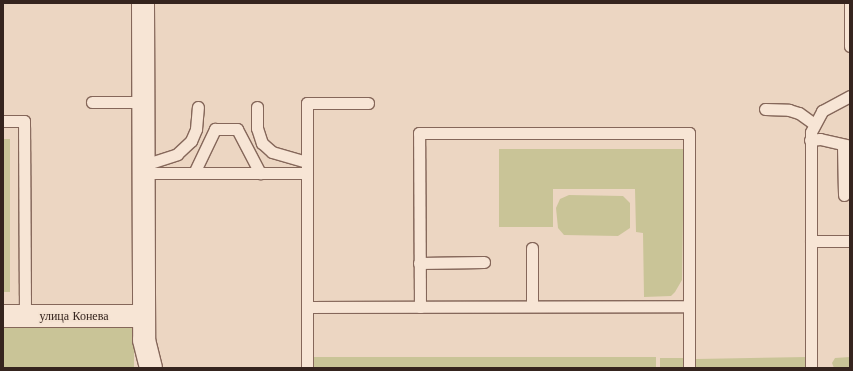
<!DOCTYPE html>
<html>
<head>
<meta charset="utf-8">
<style>
	body { margin:0 }
	#map { position:relative; width:853px; height:371px; overflow:hidden; background:#ecd6c2; font-family:"Libre Baskerville",serif }
	div>[style] { position:absolute }
	.green>* { inset:0; background:#c9c497; transform-origin:0 0 }
	.roads { filter:drop-shadow(1px 0 #85675a) drop-shadow(-1px 0 #85675a) drop-shadow(0 1px #85675a) drop-shadow(0 -1px #85675a) }
	.service>* { height:11px; margin:-5.5px; padding:0 5.5px; transform-origin:5.5px; border-radius:5.5px; background:#f7e5d5 }
	.minor>* { height:22px; margin:-11px; padding:0 11px; transform-origin:11px; border-radius:11px; background:#f7e5d5 }
	span { translate:-50% -50%; white-space:nowrap; text-align:center; line-height:1.15; -webkit-text-stroke:3.5px #f4e2d1; paint-order:stroke }
	.street-label { font-size:12px; color:#35241e }
	.frame { position:absolute; inset:0; border:4px solid #35241e; pointer-events:none }
</style>
</head>
<body>
<div id="map">
	<div class="green">
		<i style="left:3px;top:139px;width:7px;height:153px"></i>
		<i style="clip-path:polygon(499px 149px,684px 149px,682px 280px,675px 292px,671px 296px,644px 297px,643px 233px,636px 232px,635px 189px,553px 189px,553px 227px,499px 227px)"></i>
		<i style="clip-path:polygon(569px 195px,623px 196px,630px 203px,630px 228px,618px 236px,564px 235px,558px 228px,556px 208px,560px 199px)"></i>
		<i style="left:3px;top:327px;width:131px;height:41px"></i>
		<i style="left:314px;top:357px;width:342px;height:11px"></i>
		<i style="clip-path:polygon(807px 357px,808px 368px,696px 368px,696px 359px)"></i>
		<i style="clip-path:polygon(850px 357px,850px 368px,834px 368px,832px 363px,835px 358px)"></i>
		<i style="left:660px;top:358px;width:25px;height:10px"></i>
	</div>
	<div class="roads">
		<div class="service">
			<i style="left:850px;top:3px;width:43px;rotate:90deg"></i>
			<i style="left:92px;top:102px;width:52px"></i>
			<i style="left:257px;top:107px;width:21px;rotate:90deg"></i>
			<i style="left:257px;top:128px;width:16px;rotate:72deg"></i>
			<i style="left:262px;top:143px;width:13px;rotate:42deg"></i>
			<i style="left:272px;top:152px;width:36px;rotate:16deg"></i>
			<i style="left:765px;top:109px;width:24px;rotate:2deg"></i>
			<i style="left:789px;top:110px;width:10px;rotate:17deg"></i>
			<i style="left:799px;top:113px;width:19px;rotate:36deg"></i>
			<i style="left:3px;top:121px;width:21px"></i>
			<i style="left:24px;top:121px;width:195px;rotate:89.7deg"></i>
			<i style="left:810px;top:140px;width:10px;rotate:-6deg"></i>
			<i style="left:820px;top:139px;width:31px;rotate:13deg"></i>
			<i style="left:843px;top:146px;width:49px;rotate:88.8deg"></i>
			<i style="left:144px;top:165px;width:35px;rotate:-18deg"></i>
			<i style="left:177px;top:154px;width:19px;rotate:-43deg"></i>
			<i style="left:191px;top:141px;width:13px;rotate:-67deg"></i>
			<i style="left:196px;top:129px;width:22px;rotate:-85deg"></i>
			<i style="left:144px;top:173px;width:163px"></i>
			<i style="left:194px;top:173px;width:49px;rotate:-64.5deg"></i>
			<i style="left:215px;top:129px;width:22px"></i>
			<i style="left:237px;top:129px;width:50px;rotate:62.4deg"></i>
			<i style="left:811px;top:241px;width:39px"></i>
			<i style="left:532px;top:248px;width:58px;rotate:90deg"></i>
			<i style="left:419px;top:263px;width:65px;rotate:-0.9deg"></i>
			<i style="left:307px;top:307px;width:382px;rotate:-0.1deg"></i>
			<i style="left:420px;top:307px;width:174px;rotate:-90.3deg"></i>
			<i style="left:419px;top:133px;width:270px"></i>
			<i style="left:689px;top:133px;width:235px;rotate:90deg"></i>
			<i style="left:307px;top:368px;width:265px;rotate:-90deg"></i>
			<i style="left:307px;top:103px;width:61px"></i>
			<i style="left:811px;top:368px;width:236px;rotate:-90deg"></i>
			<i style="left:811px;top:132px;width:24px;rotate:-62deg"></i>
			<i style="left:822px;top:111px;width:32px;rotate:-28deg"></i>
		</div>
		<div class="minor">
			<i style="left:143px;top:3px;width:337px;rotate:89.8deg"></i>
			<i style="left:144px;top:340px;width:29px;rotate:76deg"></i>
			<i style="left:3px;top:316px;width:141px"></i>
		</div>
	</div>
	<div class="street-label">
		<span style="left:74px;top:316px">улица Конева</span>
	</div>
	<div class="frame"></div>
</div>
</body>
</html>
